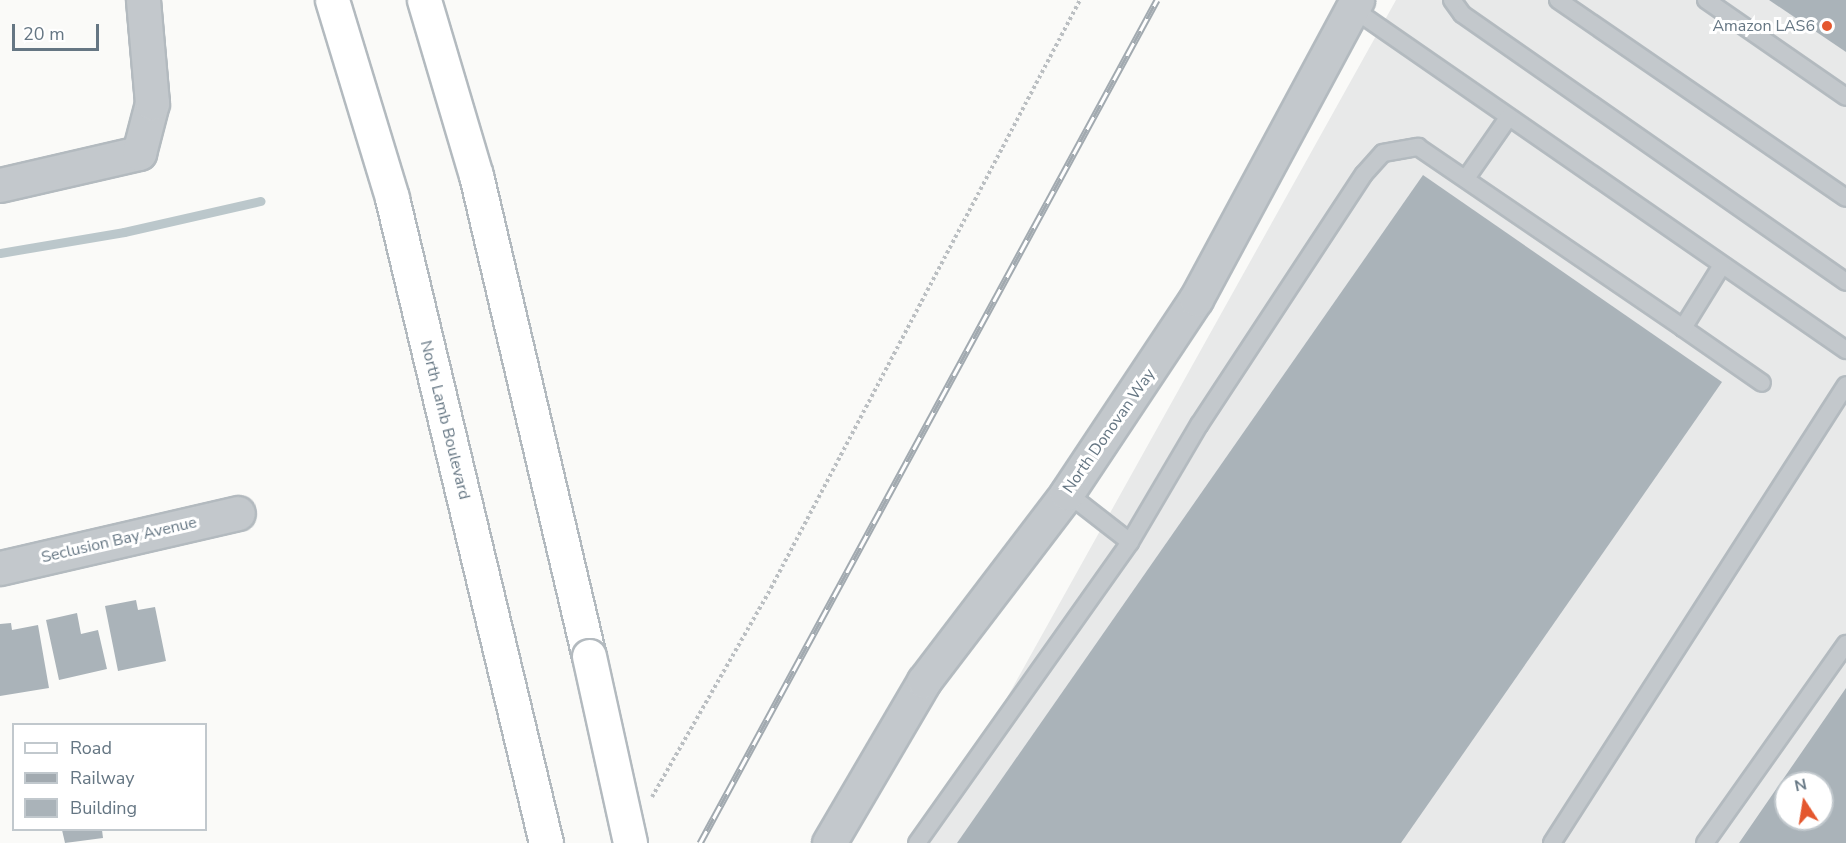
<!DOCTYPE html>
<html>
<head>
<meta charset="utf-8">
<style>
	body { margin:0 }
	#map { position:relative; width:1846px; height:843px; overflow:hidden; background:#fafaf8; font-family:"Nunito Sans",sans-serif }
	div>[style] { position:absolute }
	.built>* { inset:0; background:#e8e9e9 }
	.stream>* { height:9px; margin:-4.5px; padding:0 4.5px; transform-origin:4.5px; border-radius:4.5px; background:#bbc7cb }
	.building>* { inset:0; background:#aab3b9 }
	.path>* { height:4px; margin-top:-2px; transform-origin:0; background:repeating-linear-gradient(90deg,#bbbfc2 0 3px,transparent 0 6px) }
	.roads { filter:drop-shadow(2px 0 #b3babf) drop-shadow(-2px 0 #b3babf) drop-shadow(0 2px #b3babf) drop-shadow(0 -2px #b3babf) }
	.service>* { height:16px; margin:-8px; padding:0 8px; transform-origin:8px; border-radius:8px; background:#c3c8cc }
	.minor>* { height:33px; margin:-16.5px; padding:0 16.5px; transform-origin:16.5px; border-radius:16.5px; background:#c3c8cc }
	.tertiary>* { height:33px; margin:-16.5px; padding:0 16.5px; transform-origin:16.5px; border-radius:16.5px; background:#c3c8cc }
	.secondary>* { height:33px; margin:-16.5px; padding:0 16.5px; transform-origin:16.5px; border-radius:16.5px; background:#fff }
	.rail>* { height:7px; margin-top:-3.5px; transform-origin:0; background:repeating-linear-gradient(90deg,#fff 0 14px,#a2aab0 0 28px); box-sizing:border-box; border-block:2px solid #a2aab0 }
	.bridges { filter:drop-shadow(2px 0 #b3babf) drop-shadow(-2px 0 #b3babf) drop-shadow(0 2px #b3babf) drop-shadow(0 -2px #b3babf) }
	.secondary-bridge>* { height:33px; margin:-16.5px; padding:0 16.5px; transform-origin:16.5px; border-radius:16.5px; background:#fff }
	.dots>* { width:16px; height:16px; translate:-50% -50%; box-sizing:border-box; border:3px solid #fff; border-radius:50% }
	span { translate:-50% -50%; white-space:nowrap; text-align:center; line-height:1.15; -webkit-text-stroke:6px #fff; paint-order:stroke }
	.poi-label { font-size:16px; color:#657683 }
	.right { translate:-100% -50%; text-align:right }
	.street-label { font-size:16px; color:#657683 }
	.legend { position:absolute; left:12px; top:723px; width:195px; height:108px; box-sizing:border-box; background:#fff; border:2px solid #c1c8cd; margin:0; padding:8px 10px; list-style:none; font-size:18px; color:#657683 }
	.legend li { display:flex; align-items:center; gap:12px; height:30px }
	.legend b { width:30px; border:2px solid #c1c8cd }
	.north { position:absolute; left:1774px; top:771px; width:60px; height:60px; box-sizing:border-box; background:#fff; border:2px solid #c1c8cd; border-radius:50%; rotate:348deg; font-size:16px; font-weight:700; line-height:24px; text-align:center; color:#657683 }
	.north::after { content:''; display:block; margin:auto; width:21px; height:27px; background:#e4572e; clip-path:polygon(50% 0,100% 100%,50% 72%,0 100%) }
	.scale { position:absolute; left:12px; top:24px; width:87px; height:27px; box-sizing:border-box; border:3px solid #657683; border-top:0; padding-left:8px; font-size:18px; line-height:21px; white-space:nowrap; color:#657683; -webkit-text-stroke:4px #fff; paint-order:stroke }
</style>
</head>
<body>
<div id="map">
	<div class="built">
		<i style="clip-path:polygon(evenodd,1396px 0,1846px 0,1846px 843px,926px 843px,1396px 0,1786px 783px,1822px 783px,1822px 819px,1786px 819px,1786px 783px)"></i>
	</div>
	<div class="stream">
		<i style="left:0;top:253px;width:126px;rotate:-9.6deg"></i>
		<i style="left:124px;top:232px;width:140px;rotate:-12.8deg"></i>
	</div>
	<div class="building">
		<i style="clip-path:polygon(1769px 0,1846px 0,1846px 52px)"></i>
		<i style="clip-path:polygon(1423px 175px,1722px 382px,1401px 843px,957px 843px)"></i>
		<i style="clip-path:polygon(136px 600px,138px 610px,155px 607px,166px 661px,118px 671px,105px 606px)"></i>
		<i style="clip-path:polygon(77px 613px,81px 634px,98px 630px,107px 669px,59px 680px,46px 620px)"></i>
		<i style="clip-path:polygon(11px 623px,12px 630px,38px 625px,49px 688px,0 696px,0 624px)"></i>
		<i style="clip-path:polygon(evenodd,1846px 688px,1846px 843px,1739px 843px,1846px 688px,1786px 783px,1822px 783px,1822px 819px,1786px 819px,1786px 783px)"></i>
		<i style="clip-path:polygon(62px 830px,102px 830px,103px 838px,65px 843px)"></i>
	</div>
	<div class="path">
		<i style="left:652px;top:797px;width:241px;rotate:-60.3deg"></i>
		<i style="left:771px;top:588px;width:664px;rotate:-62.28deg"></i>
	</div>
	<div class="roads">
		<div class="service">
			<i style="left:1452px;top:0;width:17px;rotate:54deg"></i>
			<i style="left:1462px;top:14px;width:468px;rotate:34.9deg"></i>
			<i style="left:1558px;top:0;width:349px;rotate:34.5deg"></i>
			<i style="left:1706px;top:0;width:170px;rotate:34.7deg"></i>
			<i style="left:1352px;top:8px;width:601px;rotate:34.7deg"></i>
			<i style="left:1467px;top:177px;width:72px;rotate:-55.2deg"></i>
			<i style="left:1683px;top:328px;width:96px;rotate:34.8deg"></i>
			<i style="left:1130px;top:542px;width:136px;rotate:-59.5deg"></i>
			<i style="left:1199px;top:425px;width:300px;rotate:-56.7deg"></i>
			<i style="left:1364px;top:174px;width:28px;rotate:-48deg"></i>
			<i style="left:1383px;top:153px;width:36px;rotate:-10deg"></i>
			<i style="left:1418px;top:147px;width:321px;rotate:34.3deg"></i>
			<i style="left:1683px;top:328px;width:74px;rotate:-58.2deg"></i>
			<i style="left:917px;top:843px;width:369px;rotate:-54.7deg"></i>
			<i style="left:1130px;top:542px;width:80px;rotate:-142.1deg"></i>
			<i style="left:1552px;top:843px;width:544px;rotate:-57.3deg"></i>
			<i style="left:1705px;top:843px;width:244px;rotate:-54.7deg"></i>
		</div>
		<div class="minor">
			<i style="left:0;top:185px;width:143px;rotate:-13deg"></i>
			<i style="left:139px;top:153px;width:52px;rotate:-75.4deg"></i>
			<i style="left:152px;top:103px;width:103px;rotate:-95deg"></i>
			<i style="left:0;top:568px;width:244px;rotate:-13deg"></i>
		</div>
		<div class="tertiary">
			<i style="left:829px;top:843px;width:188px;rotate:-59.6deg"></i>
			<i style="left:924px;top:681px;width:236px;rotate:-52.7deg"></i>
			<i style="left:1067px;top:493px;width:233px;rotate:-56.4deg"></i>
			<i style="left:1196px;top:299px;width:340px;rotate:-61.7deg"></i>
		</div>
		<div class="secondary">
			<i style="left:332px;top:0;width:207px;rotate:73.1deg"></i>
			<i style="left:392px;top:198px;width:663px;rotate:76.57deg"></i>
			<i style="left:424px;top:0;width:183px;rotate:73.5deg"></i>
			<i style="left:476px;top:175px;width:494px;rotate:76.8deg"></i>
		</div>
	</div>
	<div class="rail">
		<i style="left:700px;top:843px;width:959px;rotate:-61.54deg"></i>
	</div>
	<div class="bridges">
		<div class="secondary-bridge">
			<i style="left:589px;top:656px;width:191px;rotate:77.6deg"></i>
		</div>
	</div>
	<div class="dots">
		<i style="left:1827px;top:26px;background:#e4572e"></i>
	</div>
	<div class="poi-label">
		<span class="right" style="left:1815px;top:26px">Amazon LAS6</span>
	</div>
	<div class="street-label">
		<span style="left:445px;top:420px;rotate:76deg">North Lamb Boulevard</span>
		<span style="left:1109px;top:431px;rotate:-55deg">North Donovan Way</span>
		<span style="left:119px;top:540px;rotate:-13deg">Seclusion Bay Avenue</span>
	</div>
	<ul class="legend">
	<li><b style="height:8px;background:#fff"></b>Road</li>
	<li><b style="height:8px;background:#a2aab0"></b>Railway</li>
	<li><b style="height:16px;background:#aab3b9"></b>Building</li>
	</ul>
	<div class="north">N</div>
	<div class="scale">20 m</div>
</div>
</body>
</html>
